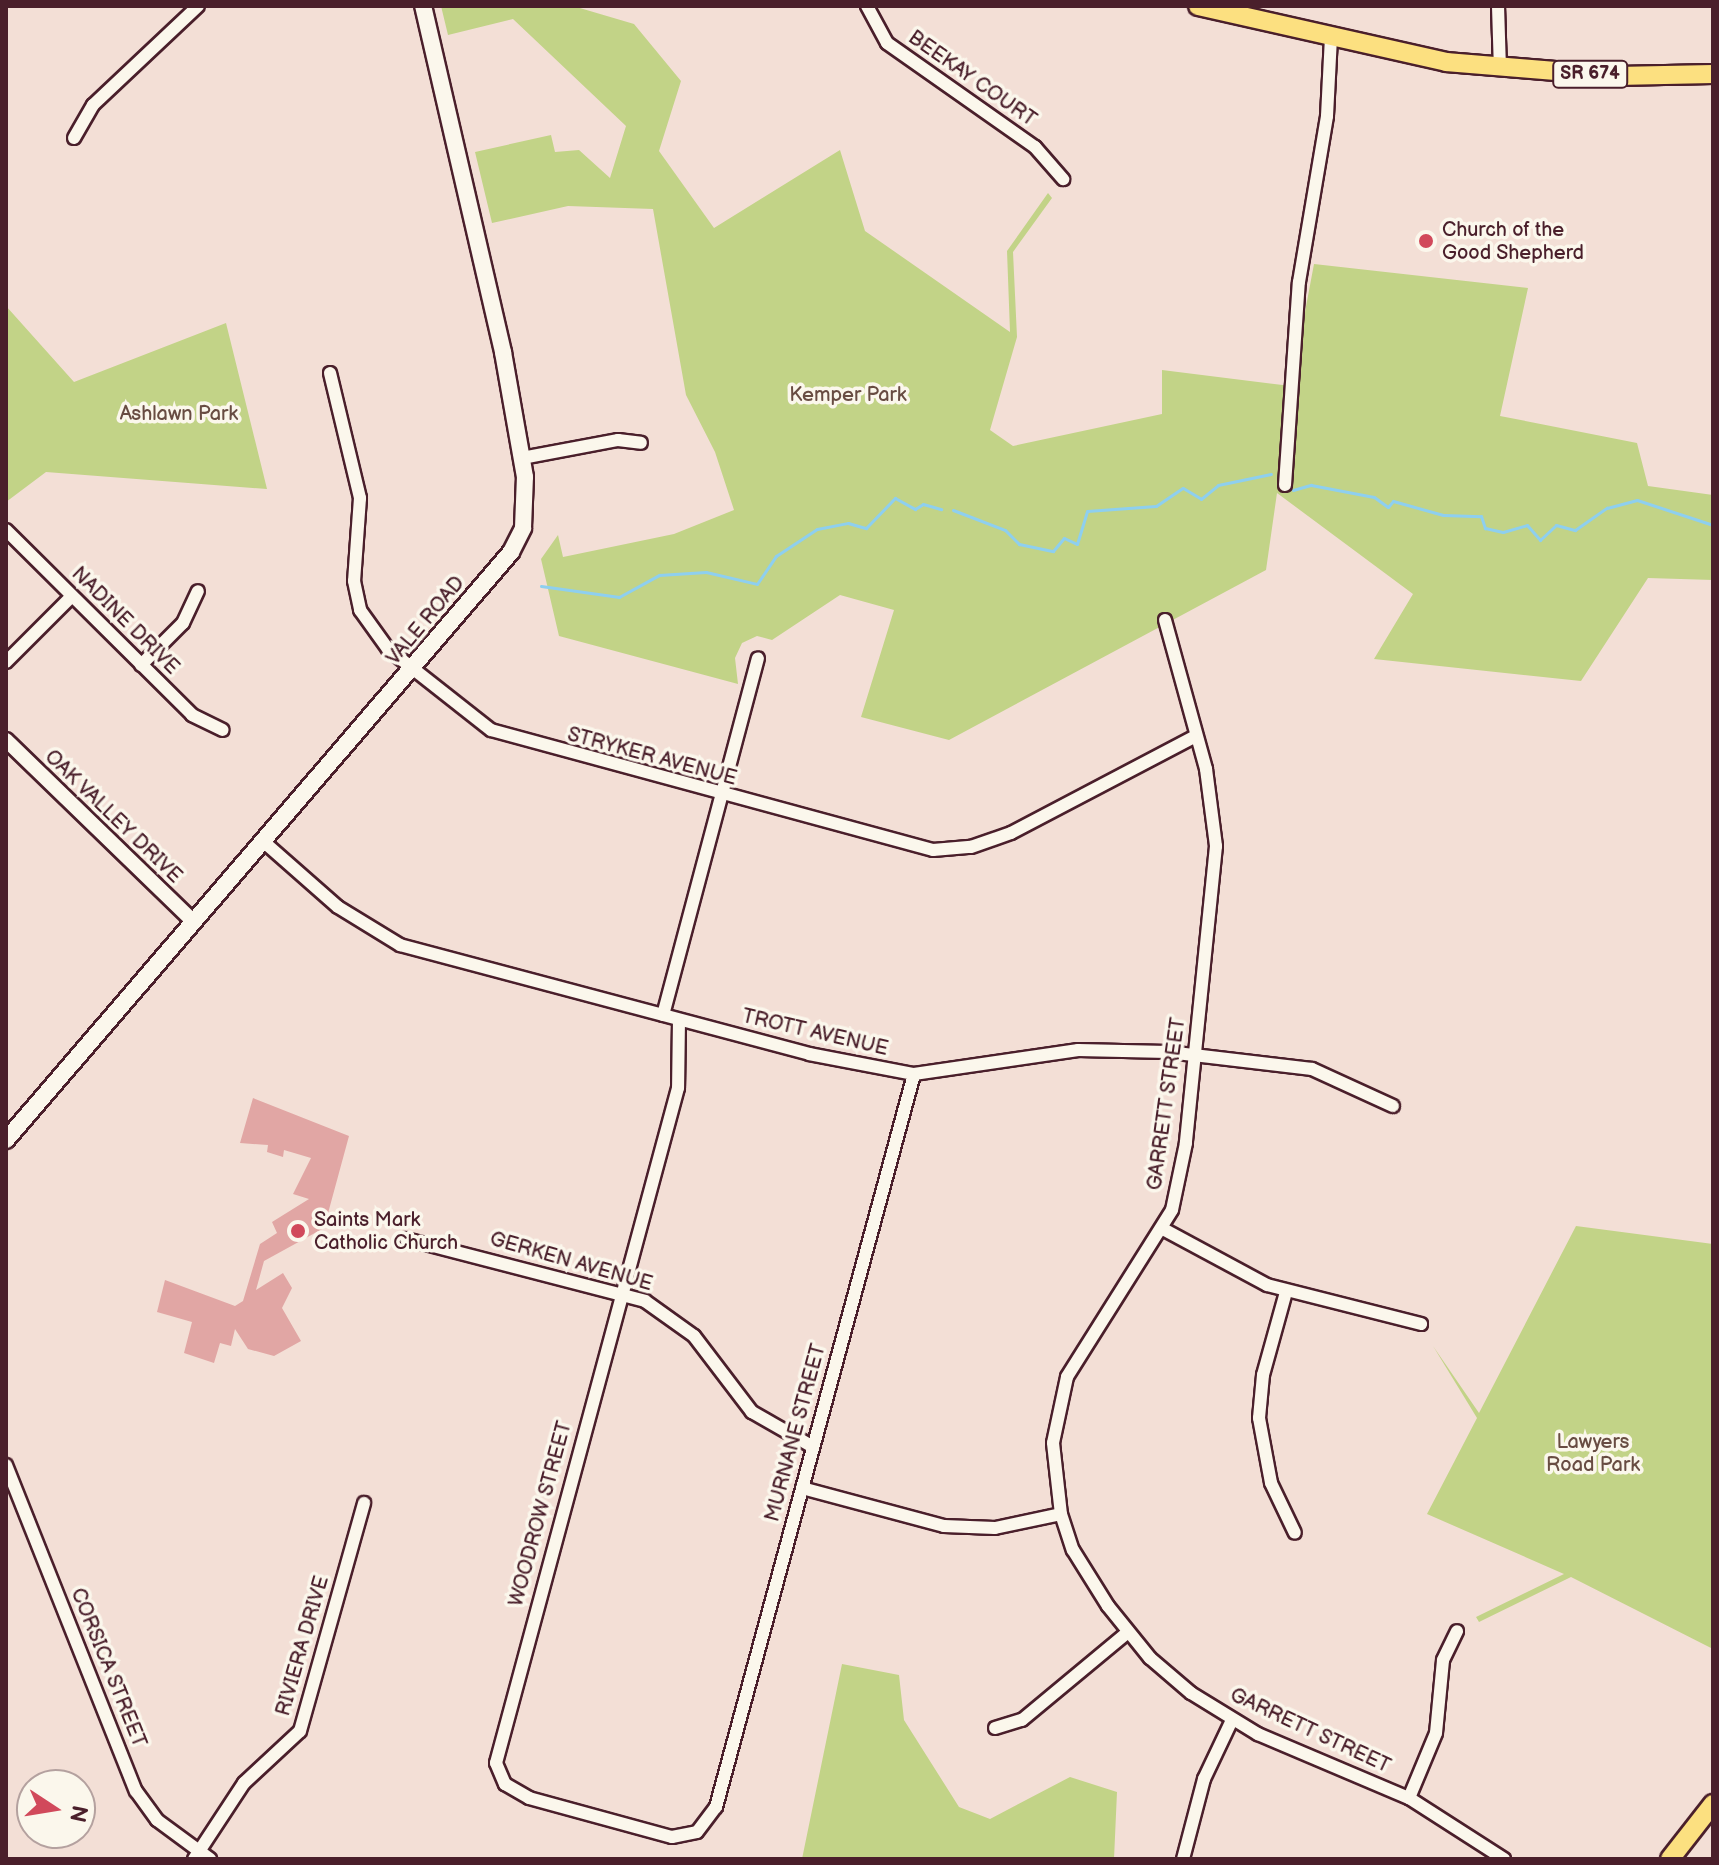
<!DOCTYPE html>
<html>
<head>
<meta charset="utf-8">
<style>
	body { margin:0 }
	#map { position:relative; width:1719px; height:1865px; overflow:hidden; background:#f3dfd6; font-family:"Balsamiq Sans",sans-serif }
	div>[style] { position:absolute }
	.green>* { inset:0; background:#c2d387 }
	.stream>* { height:3px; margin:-1.5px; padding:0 1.5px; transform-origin:1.5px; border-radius:1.5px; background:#8ecfef }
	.building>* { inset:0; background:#e1a6a4 }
	.roads { filter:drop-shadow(2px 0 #4a1f2b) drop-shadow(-2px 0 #4a1f2b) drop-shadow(0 2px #4a1f2b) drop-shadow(0 -2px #4a1f2b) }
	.minor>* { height:12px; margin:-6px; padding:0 6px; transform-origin:6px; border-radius:6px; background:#fbf7ec }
	.tertiary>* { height:14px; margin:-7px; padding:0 7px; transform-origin:7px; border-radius:7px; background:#fbf7ec }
	.secondary>* { height:16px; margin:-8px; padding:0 8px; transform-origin:8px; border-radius:8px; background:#fbf7ec }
	.primary>* { height:18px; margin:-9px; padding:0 9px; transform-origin:9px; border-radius:9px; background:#fce080 }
	.dots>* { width:22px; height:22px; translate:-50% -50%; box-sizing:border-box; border:4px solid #fbf7ec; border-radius:50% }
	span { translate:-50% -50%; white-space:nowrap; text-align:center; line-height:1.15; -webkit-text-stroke:7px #fbf7ec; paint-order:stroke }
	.shield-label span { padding:2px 6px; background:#fbf7ec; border:2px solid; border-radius:6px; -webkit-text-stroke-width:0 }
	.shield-label { font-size:18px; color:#4a1f2b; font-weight:700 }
	.street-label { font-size:20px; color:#4a1f2b }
	.poi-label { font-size:20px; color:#4a1f2b }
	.left { translate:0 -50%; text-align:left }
	.park-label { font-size:20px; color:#684c42 }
	.frame { position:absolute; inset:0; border:8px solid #4a1f2b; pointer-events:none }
	.north { position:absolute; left:16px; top:1769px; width:80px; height:80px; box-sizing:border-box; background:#fbf7ec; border:2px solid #b4a19f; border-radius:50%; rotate:102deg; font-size:22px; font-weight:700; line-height:32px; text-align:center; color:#4a1f2b }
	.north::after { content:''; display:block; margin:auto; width:28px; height:36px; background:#d1495b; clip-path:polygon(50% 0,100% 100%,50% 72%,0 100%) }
</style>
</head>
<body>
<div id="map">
	<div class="green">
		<i style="clip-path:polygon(441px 6px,573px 6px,634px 24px,681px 81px,659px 151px,714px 228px,840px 150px,865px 231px,1010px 332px,1007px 251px,1048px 193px,1052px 198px,1013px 252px,1017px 337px,990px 430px,1013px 446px,1162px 414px,1162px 370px,1291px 386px,1314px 264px,1528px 288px,1500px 416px,1637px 443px,1648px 486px,1713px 495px,1713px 580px,1648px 578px,1581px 681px,1374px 659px,1413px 594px,1277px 493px,1266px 570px,949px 740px,861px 717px,894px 610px,840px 595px,772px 640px,757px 636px,742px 643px,735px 658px,738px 684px,559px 636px,541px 559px,558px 535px,563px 557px,674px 534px,734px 510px,715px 452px,686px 395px,653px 209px,568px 206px,492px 223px,475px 152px,551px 135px,555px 152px,579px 150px,610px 178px,626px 126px,513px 19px,448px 35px)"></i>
		<i style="clip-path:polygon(6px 306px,74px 382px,226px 323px,267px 489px,46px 472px,6px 502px)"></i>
		<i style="clip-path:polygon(1576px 1226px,1713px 1244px,1713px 1649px,1571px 1577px,1479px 1622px,1476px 1617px,1564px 1574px,1427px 1514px,1477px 1418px,1433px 1346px,1479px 1413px)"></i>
		<i style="clip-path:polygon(842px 1664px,899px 1675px,904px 1720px,959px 1807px,990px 1819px,1070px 1777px,1117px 1792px,1114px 1859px,802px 1859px)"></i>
	</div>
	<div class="stream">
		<i style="left:1293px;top:490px;width:19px;rotate:-16deg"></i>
		<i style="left:1311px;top:485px;width:64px;rotate:10.8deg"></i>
		<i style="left:1374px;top:497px;width:17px;rotate:36deg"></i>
		<i style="left:1388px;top:507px;width:8px;rotate:-50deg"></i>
		<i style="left:1393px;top:501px;width:52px;rotate:15.6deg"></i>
		<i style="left:1443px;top:515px;width:38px;rotate:2deg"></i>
		<i style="left:1481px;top:516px;width:13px;rotate:72deg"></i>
		<i style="left:1485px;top:528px;width:18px;rotate:13deg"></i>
		<i style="left:1503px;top:532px;width:25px;rotate:-16deg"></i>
		<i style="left:1527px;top:525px;width:20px;rotate:49deg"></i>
		<i style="left:1540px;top:540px;width:22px;rotate:-43deg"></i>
		<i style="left:1556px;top:525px;width:20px;rotate:15deg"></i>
		<i style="left:1575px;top:530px;width:39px;rotate:-35deg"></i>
		<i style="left:1607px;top:508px;width:31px;rotate:-15deg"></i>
		<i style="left:1637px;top:500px;width:80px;rotate:18.2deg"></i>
		<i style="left:953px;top:510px;width:56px;rotate:21deg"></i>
		<i style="left:1005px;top:530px;width:20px;rotate:45deg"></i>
		<i style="left:1019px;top:544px;width:35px;rotate:12deg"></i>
		<i style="left:1053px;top:551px;width:17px;rotate:-50deg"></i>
		<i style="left:1064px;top:538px;width:14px;rotate:25deg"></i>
		<i style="left:1077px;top:544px;width:34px;rotate:-73deg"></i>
		<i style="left:1087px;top:511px;width:69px;rotate:-4.1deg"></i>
		<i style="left:1156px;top:506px;width:32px;rotate:-34deg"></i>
		<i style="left:1183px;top:488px;width:21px;rotate:31deg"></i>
		<i style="left:1201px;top:499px;width:22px;rotate:-39deg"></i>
		<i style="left:1218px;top:485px;width:54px;rotate:-11.7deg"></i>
		<i style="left:541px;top:586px;width:79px;rotate:8deg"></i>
		<i style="left:619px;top:597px;width:46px;rotate:-28.8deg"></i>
		<i style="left:659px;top:575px;width:47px;rotate:-3.7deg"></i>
		<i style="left:706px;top:572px;width:52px;rotate:13.2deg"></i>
		<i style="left:757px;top:584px;width:34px;rotate:-56deg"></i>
		<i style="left:776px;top:556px;width:49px;rotate:-33.4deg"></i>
		<i style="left:817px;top:529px;width:32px;rotate:-11deg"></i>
		<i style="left:848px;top:523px;width:19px;rotate:16deg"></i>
		<i style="left:866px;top:528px;width:42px;rotate:-46deg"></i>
		<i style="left:895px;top:498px;width:23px;rotate:29deg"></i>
		<i style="left:915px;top:509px;width:9px;rotate:-32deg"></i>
		<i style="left:923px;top:504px;width:19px;rotate:16deg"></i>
	</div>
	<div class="building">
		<i style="clip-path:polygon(253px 1098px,349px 1136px,324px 1228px,264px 1261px,256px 1290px,283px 1273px,292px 1288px,282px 1308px,301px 1341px,274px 1356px,248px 1349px,235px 1329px,231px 1346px,220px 1343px,214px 1363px,184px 1353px,192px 1322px,157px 1312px,165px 1280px,235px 1306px,243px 1301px,260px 1244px,277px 1233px,272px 1222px,309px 1199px,293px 1194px,311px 1158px,284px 1150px,283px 1157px,267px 1152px,268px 1145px,240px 1143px)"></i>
	</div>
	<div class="roads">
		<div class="minor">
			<i style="left:867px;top:6px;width:42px;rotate:61.6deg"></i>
			<i style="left:887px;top:43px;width:181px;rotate:35.1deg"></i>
			<i style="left:1035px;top:147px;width:43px;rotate:48.8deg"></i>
			<i style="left:1498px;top:6px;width:62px;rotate:88.2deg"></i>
			<i style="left:74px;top:138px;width:38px;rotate:-60deg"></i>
			<i style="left:93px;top:105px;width:144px;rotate:-43.3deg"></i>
			<i style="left:330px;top:373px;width:129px;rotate:76.5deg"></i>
			<i style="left:360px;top:498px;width:83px;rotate:94.1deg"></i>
			<i style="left:354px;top:581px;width:30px;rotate:78deg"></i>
			<i style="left:360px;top:610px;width:48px;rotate:54.3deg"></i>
			<i style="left:388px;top:649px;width:131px;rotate:38.2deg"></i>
			<i style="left:491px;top:730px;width:458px;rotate:15.2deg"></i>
			<i style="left:933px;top:850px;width:38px;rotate:-5deg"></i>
			<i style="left:971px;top:847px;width:42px;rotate:-19.3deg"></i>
			<i style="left:1011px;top:833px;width:209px;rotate:-27.7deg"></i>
			<i style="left:522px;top:458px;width:98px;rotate:-10.6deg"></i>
			<i style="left:618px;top:440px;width:23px;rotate:7deg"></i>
			<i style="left:1285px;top:485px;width:203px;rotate:-86.1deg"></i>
			<i style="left:1299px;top:282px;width:168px;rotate:-80.4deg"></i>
			<i style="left:1327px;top:116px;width:78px;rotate:-87.1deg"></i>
			<i style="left:6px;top:530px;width:262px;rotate:44.8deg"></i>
			<i style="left:192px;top:715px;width:34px;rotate:26deg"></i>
			<i style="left:1165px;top:620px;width:155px;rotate:74.6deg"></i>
			<i style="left:1206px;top:769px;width:78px;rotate:82.6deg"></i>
			<i style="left:1216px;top:846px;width:299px;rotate:95.8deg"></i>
			<i style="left:1186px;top:1143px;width:68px;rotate:101.8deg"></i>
			<i style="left:1172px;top:1210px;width:197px;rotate:122.2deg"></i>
			<i style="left:1067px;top:1377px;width:67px;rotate:102deg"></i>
			<i style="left:1053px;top:1443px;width:71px;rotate:83.6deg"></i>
			<i style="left:1061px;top:1514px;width:38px;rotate:72deg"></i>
			<i style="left:1073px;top:1550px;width:66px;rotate:58deg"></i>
			<i style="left:1108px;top:1606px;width:67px;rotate:51.1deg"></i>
			<i style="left:1150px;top:1658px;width:54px;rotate:40.5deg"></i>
			<i style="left:1191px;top:1693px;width:79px;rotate:31.5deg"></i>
			<i style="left:1258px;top:1734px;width:164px;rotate:23deg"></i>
			<i style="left:1409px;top:1798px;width:113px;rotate:32.7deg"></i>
			<i style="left:6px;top:662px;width:93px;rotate:-45deg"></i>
			<i style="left:141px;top:665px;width:59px;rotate:-45deg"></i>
			<i style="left:183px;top:623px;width:35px;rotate:-65deg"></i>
			<i style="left:264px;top:842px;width:98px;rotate:41.3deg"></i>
			<i style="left:338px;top:907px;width:73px;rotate:31.5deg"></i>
			<i style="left:400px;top:945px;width:423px;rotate:14.9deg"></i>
			<i style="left:809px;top:1054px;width:107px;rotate:10.8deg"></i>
			<i style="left:914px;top:1074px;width:166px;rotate:-8.3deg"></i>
			<i style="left:1078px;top:1050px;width:90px;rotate:1.3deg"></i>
			<i style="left:1168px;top:1052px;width:145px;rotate:6.7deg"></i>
			<i style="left:1312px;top:1069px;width:89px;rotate:24.6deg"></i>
			<i style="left:663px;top:1015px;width:369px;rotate:-75.1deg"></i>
			<i style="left:679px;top:1020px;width:68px;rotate:90.8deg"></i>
			<i style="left:678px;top:1088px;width:699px;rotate:105.09deg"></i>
			<i style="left:496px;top:1763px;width:23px;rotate:67deg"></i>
			<i style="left:505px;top:1784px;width:28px;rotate:30deg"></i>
			<i style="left:529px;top:1798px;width:148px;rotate:15.3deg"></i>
			<i style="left:672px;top:1837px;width:25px;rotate:-11deg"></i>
			<i style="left:697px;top:1832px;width:31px;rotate:-53deg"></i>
			<i style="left:716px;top:1807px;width:759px;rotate:-74.88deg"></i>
			<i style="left:1163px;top:1229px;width:118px;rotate:28.3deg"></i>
			<i style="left:1267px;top:1285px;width:159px;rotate:14.2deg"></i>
			<i style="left:406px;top:1239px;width:247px;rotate:14.5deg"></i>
			<i style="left:645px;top:1301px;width:60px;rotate:35.5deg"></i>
			<i style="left:694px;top:1336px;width:96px;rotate:52.7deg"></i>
			<i style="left:752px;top:1412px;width:70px;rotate:29.8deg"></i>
			<i style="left:1286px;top:1292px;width:86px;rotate:105.5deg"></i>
			<i style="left:1263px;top:1375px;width:43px;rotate:95.3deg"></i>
			<i style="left:1259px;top:1418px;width:66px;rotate:79.5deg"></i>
			<i style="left:1271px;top:1483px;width:55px;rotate:64.4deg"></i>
			<i style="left:6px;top:1465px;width:351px;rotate:68.3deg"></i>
			<i style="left:136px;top:1791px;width:36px;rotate:54deg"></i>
			<i style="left:157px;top:1820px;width:66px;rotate:36.3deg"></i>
			<i style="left:802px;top:1488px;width:147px;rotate:15deg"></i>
			<i style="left:944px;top:1526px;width:51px;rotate:2.2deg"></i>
			<i style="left:995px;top:1528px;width:67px;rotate:-12deg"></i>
			<i style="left:995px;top:1728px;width:28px;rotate:-17deg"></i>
			<i style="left:1022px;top:1720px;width:138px;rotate:-39.7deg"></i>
			<i style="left:1409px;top:1798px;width:70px;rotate:-67.4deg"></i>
			<i style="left:1436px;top:1733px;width:73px;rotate:-84.5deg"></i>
			<i style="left:1443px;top:1660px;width:32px;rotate:-64deg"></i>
			<i style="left:194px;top:1859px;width:91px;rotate:-56.7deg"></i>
			<i style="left:244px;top:1783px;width:76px;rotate:-42.9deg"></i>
			<i style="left:300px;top:1731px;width:237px;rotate:-74.3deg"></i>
			<i style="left:1183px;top:1859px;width:83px;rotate:-75.3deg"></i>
			<i style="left:1204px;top:1779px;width:65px;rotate:-64.6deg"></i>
		</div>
		<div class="tertiary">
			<i style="left:6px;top:740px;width:262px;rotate:44.1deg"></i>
		</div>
		<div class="secondary">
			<i style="left:6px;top:1140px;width:775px;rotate:-49.34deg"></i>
			<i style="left:511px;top:552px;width:27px;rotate:-63deg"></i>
			<i style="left:523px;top:528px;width:51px;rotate:-87.8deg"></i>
			<i style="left:525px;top:477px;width:127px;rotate:-100deg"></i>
			<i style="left:503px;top:352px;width:355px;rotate:-103deg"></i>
		</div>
		<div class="primary">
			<i style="left:1198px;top:6px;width:254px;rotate:12.7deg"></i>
			<i style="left:1446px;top:62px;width:171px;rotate:4.7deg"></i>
			<i style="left:1616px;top:76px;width:97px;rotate:-1.2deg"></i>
			<i style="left:1670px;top:1859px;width:70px;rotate:-52deg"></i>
		</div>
	</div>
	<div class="dots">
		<i style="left:1426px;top:241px;background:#d1495b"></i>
		<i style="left:298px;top:1231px;background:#d1495b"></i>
	</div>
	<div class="shield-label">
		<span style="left:1590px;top:74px">SR 674</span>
	</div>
	<div class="street-label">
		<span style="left:972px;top:79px;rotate:35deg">BEEKAY COURT</span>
		<span style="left:125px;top:621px;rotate:45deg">NADINE DRIVE</span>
		<span style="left:426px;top:621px;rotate:-50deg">VALE ROAD</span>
		<span style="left:652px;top:757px;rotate:15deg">STRYKER AVENUE</span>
		<span style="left:113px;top:817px;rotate:44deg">OAK VALLEY DRIVE</span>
		<span style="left:815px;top:1033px;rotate:13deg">TROTT AVENUE</span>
		<span style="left:1167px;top:1104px;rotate:-82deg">GARRETT STREET</span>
		<span style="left:571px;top:1262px;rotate:16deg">GERKEN AVENUE</span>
		<span style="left:796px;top:1433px;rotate:-75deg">MURNANE STREET</span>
		<span style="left:541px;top:1514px;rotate:-75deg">WOODROW STREET</span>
		<span style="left:303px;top:1646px;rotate:-74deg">RIVIERA DRIVE</span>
		<span style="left:108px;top:1668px;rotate:68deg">CORSICA STREET</span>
		<span style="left:1310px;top:1731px;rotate:25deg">GARRETT STREET</span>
	</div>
	<div class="poi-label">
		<span class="left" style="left:1442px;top:242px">Church of the<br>Good Shepherd</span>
		<span class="left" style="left:314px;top:1232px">Saints Mark<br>Catholic Church</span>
	</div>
	<div class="park-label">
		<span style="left:848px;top:395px">Kemper Park</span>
		<span style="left:179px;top:414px">Ashlawn Park</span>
		<span style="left:1593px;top:1454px">Lawyers<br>Road Park</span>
	</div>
	<div class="frame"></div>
	<div class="north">N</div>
</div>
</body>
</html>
